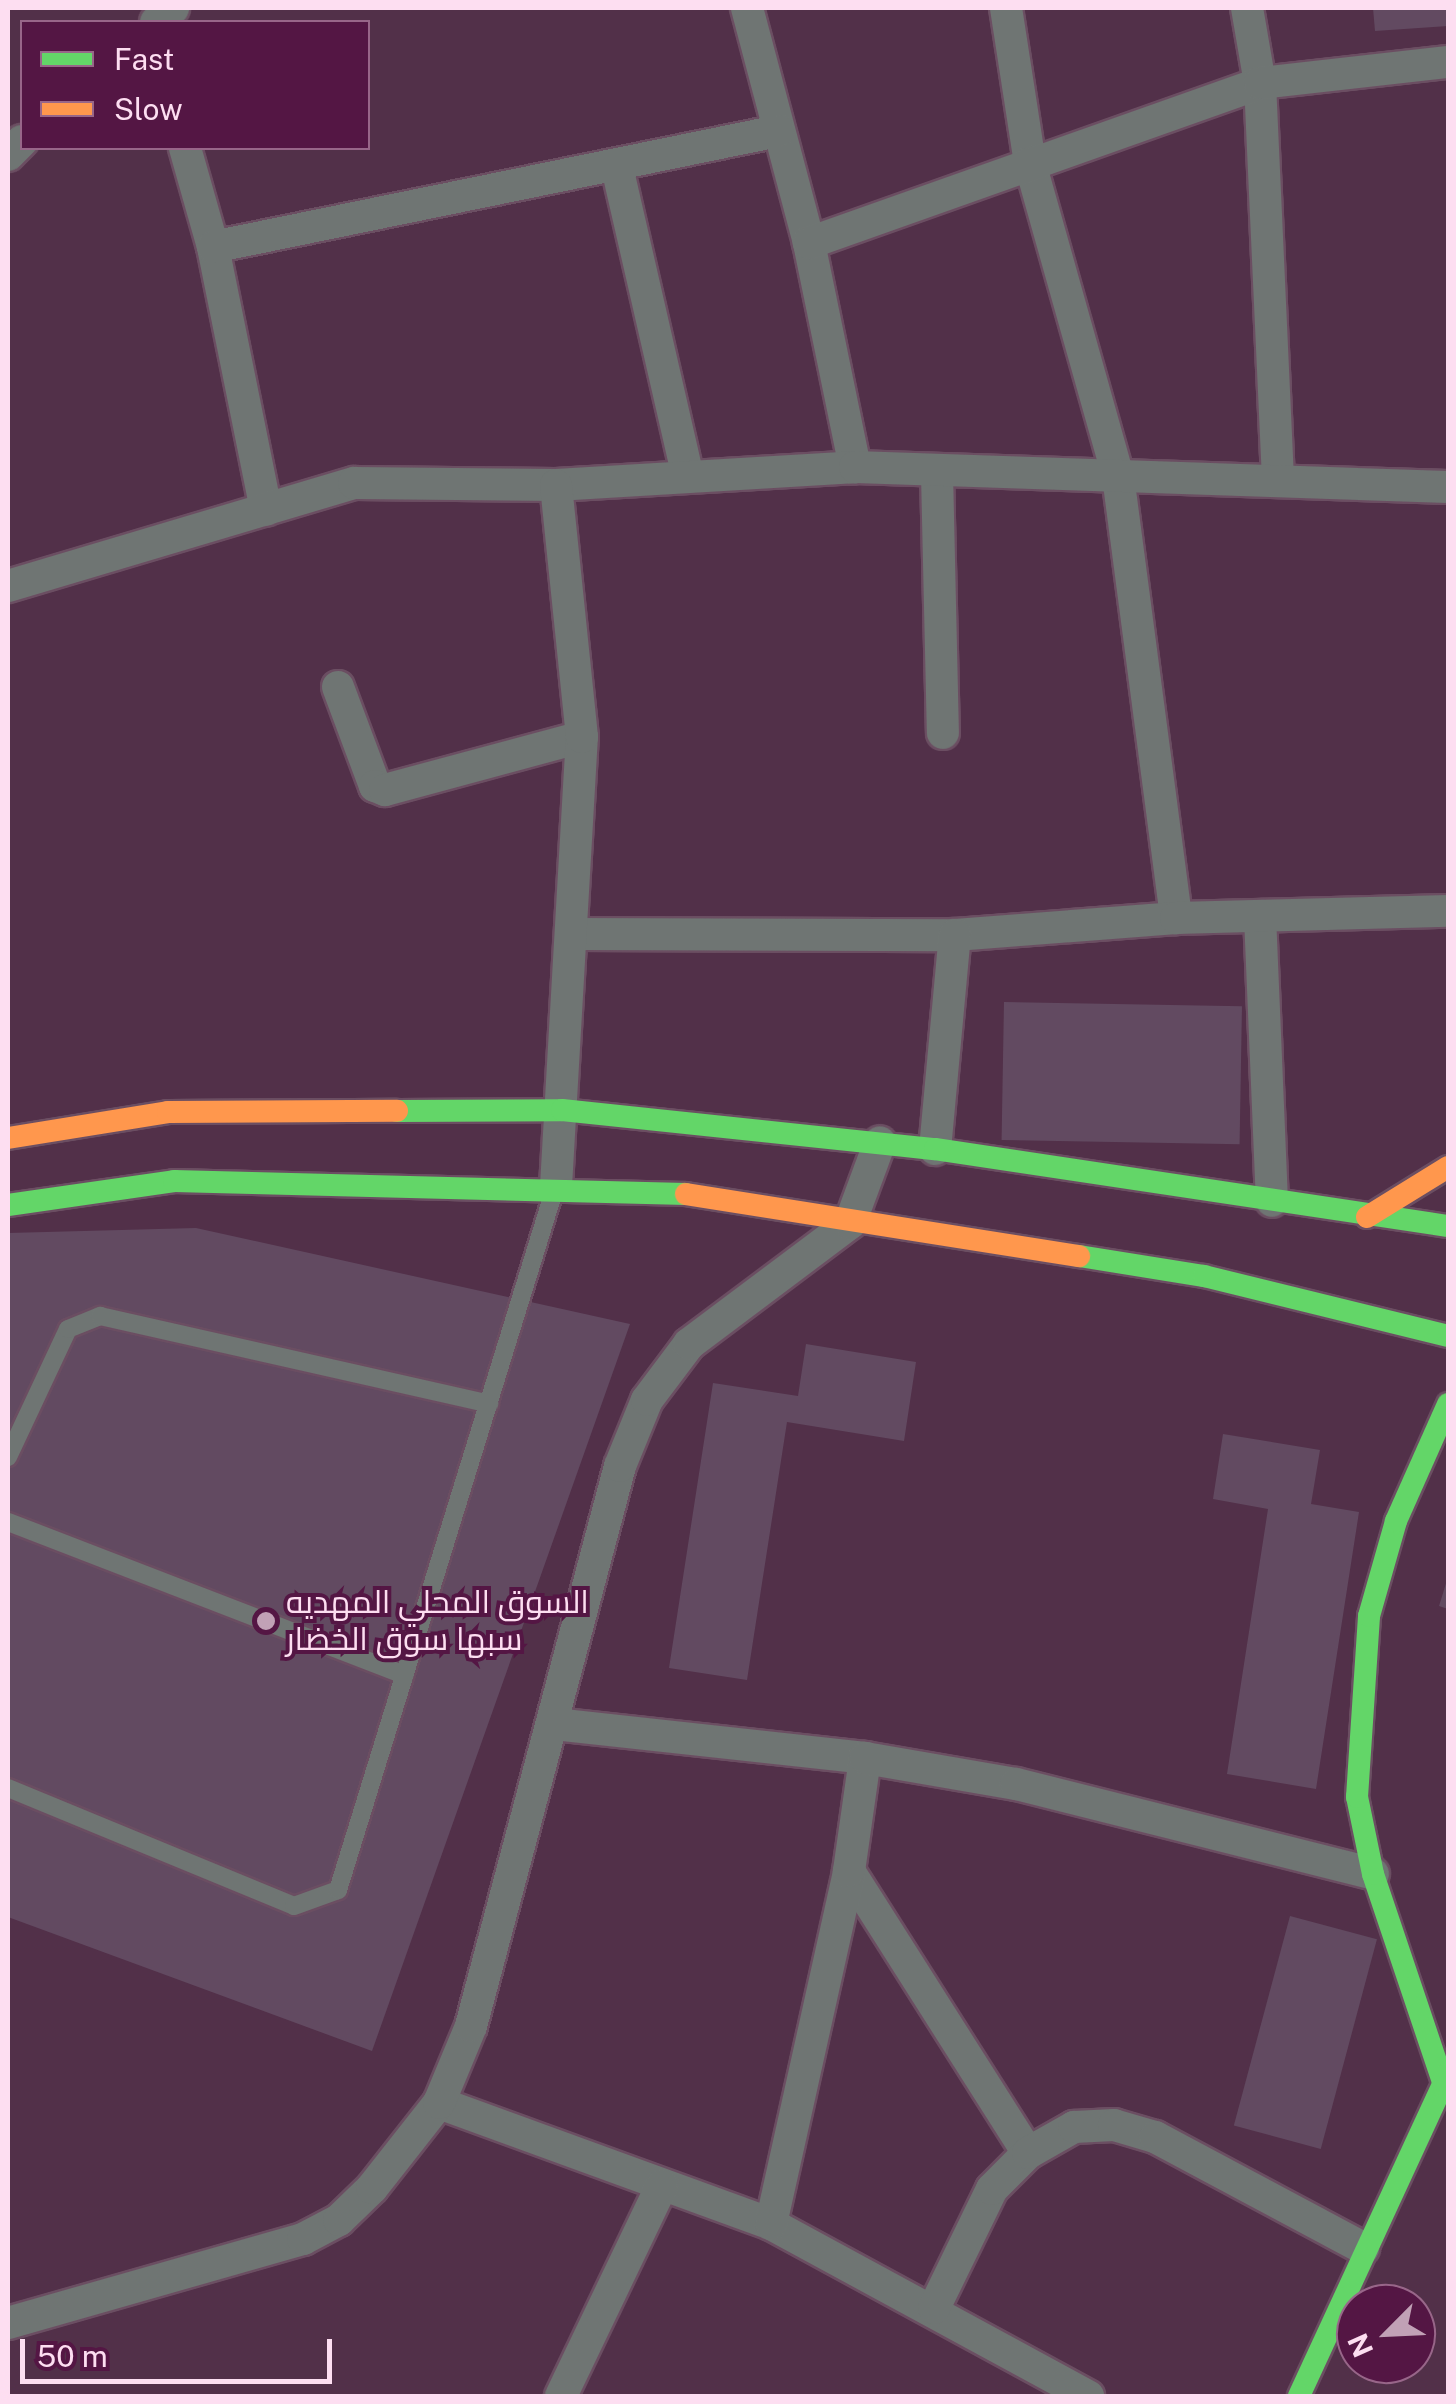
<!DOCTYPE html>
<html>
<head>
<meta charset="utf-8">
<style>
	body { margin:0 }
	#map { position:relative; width:1456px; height:2404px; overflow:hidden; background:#523049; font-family:"Public Sans",Cairo,sans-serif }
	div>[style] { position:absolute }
	.building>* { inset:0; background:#624a61; transform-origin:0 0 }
	.roads { filter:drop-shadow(2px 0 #6b4e62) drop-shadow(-2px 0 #6b4e62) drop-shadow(0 2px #6b4e62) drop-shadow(0 -2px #6b4e62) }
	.lane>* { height:18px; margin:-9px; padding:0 9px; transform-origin:9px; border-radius:9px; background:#6f7573 }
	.street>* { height:32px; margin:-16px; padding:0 16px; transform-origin:16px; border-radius:16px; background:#6f7573 }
	.fast>* { height:22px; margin:-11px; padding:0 11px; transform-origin:11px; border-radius:11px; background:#63d668 }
	.slow>* { height:22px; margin:-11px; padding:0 11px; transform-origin:11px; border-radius:11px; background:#ff974d }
	.dots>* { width:28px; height:28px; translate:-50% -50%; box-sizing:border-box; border:5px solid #541644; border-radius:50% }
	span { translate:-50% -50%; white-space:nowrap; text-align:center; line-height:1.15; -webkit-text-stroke:8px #541644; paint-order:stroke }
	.poi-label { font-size:32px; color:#fddef1 }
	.left { translate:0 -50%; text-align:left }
	.frame { position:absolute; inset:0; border:10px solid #fddef1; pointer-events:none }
	.legend { position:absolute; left:20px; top:20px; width:350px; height:130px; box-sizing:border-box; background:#541644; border:2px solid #986689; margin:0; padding:12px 18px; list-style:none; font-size:30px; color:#fddef1 }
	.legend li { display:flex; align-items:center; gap:20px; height:50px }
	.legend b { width:50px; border:2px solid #986689 }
	.north { position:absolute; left:1336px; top:2284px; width:100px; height:100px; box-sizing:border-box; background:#541644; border:2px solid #986689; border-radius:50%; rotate:246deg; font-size:28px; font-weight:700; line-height:40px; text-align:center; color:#fddef1 }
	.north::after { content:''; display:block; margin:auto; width:35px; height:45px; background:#c1a1b6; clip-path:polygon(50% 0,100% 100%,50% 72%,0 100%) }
	.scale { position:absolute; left:20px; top:2339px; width:312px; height:45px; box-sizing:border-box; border:5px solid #fddef1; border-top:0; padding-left:12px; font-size:30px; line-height:35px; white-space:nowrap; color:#fddef1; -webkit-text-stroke:8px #541644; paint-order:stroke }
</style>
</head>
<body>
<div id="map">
	<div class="building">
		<i style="clip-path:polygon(1373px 8px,1448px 8px,1448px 26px,1375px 31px)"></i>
		<i style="left:1004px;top:1002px;width:238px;height:138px;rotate:1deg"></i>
		<i style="clip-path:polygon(196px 1228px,630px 1324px,372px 2051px,8px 1917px,8px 1233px)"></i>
		<i style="clip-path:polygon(806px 1344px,916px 1362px,904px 1441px,787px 1422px,747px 1680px,669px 1668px,713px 1383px,798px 1396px)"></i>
		<i style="clip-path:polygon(1223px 1434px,1320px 1450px,1311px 1504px,1359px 1512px,1316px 1789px,1227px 1774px,1268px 1509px,1213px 1499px)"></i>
		<i style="clip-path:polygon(1448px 1577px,1448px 1609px,1439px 1606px)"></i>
		<i style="left:1290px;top:1916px;width:90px;height:217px;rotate:15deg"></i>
	</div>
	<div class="roads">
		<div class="lane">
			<i style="left:8px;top:1457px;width:141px;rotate:-64.9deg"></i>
			<i style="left:68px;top:1329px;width:35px;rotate:-22deg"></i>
			<i style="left:100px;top:1316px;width:399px;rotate:12.7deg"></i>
			<i style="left:8px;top:1522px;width:425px;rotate:21.1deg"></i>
			<i style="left:8px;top:1788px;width:309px;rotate:22.4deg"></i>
			<i style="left:294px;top:1906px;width:47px;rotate:-20deg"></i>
			<i style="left:338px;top:1890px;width:732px;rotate:-72.83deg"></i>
		</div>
		<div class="street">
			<i style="left:747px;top:8px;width:243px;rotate:75.2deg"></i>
			<i style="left:809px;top:243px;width:229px;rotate:78.4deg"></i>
			<i style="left:1006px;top:8px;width:157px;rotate:81.2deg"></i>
			<i style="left:1030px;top:163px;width:325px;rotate:74.3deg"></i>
			<i style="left:1118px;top:476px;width:446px;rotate:82.5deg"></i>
			<i style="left:1247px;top:8px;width:76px;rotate:80.2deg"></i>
			<i style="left:1260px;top:83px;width:396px;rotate:87.4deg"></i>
			<i style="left:156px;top:22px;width:22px;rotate:-39deg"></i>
			<i style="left:185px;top:148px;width:103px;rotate:74.2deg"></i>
			<i style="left:213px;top:247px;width:268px;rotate:78.6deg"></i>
			<i style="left:8px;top:155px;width:20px;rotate:-45deg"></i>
			<i style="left:617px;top:167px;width:314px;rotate:77.1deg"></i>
			<i style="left:809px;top:243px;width:479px;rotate:-19.5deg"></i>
			<i style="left:1260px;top:83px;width:189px;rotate:-6.4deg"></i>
			<i style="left:213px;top:247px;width:577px;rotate:-11.6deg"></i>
			<i style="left:937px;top:473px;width:260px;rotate:88.7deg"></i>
			<i style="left:8px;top:586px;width:361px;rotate:-16.6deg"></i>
			<i style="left:354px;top:483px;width:202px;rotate:0.6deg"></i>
			<i style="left:556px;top:485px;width:300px;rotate:-3.4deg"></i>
			<i style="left:855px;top:467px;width:593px;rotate:1.93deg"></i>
			<i style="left:338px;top:687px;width:106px;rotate:69.5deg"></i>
			<i style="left:375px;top:786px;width:11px;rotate:22deg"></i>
			<i style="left:385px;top:790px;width:204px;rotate:-15.1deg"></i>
			<i style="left:1260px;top:916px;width:285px;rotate:87.6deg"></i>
			<i style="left:574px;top:934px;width:381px;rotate:0.2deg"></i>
			<i style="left:955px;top:935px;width:222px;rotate:-4.4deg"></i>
			<i style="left:1176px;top:918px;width:272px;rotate:-1.5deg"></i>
			<i style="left:935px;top:1149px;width:215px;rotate:-84.7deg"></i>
			<i style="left:556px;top:1186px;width:450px;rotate:-86.7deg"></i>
			<i style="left:582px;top:737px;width:253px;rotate:-95.9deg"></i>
			<i style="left:554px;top:1724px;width:313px;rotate:6.2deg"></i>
			<i style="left:849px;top:1871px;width:334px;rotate:57.6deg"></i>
			<i style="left:439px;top:2103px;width:353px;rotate:20deg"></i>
			<i style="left:771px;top:2224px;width:361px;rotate:28.5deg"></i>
			<i style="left:771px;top:2224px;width:362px;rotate:-77.5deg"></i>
			<i style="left:849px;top:1871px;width:114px;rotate:-81.9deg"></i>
			<i style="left:865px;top:1758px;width:153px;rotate:9.8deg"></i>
			<i style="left:1016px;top:1784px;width:368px;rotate:14.1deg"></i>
			<i style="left:934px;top:2308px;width:132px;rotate:-64deg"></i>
			<i style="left:992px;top:2189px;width:51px;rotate:-45deg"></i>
			<i style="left:1028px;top:2153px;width:53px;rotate:-29.5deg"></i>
			<i style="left:1074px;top:2127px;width:40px;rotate:-2.9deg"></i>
			<i style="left:1114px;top:2125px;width:43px;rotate:16.3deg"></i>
			<i style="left:1155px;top:2137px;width:236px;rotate:28.1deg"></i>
			<i style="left:8px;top:2323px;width:307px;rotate:-15.9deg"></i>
			<i style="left:303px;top:2239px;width:41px;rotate:-27.8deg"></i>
			<i style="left:339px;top:2220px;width:46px;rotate:-44.1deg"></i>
			<i style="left:372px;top:2188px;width:108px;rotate:-51.8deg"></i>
			<i style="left:439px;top:2103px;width:83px;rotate:-67.4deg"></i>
			<i style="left:471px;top:2026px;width:579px;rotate:-75.1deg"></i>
			<i style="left:620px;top:1466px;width:71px;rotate:-67.8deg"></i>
			<i style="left:647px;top:1400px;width:70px;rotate:-53.1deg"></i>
			<i style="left:689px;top:1344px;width:201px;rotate:-36.9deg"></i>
			<i style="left:850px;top:1223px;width:86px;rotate:-69.7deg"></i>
			<i style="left:561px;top:2396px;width:234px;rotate:-64.4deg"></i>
		</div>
		<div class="fast">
			<i style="left:397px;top:1111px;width:165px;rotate:-0.3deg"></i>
			<i style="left:562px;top:1110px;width:375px;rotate:6deg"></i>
			<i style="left:935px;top:1149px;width:519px;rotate:8.54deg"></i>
			<i style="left:8px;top:1205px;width:168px;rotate:-8.2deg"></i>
			<i style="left:174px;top:1181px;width:512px;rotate:1.45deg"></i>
			<i style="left:1079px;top:1256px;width:127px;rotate:9.1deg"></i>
			<i style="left:1204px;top:1276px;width:251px;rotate:13.8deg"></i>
			<i style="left:1443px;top:2082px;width:219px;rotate:-108.6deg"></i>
			<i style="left:1373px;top:1874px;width:79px;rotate:-101.7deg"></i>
			<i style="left:1357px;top:1797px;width:181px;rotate:-86.2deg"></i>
			<i style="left:1369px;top:1616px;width:99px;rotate:-74.1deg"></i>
			<i style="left:1396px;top:1521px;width:128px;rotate:-66deg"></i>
			<i style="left:1299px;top:2396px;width:355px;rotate:-65.2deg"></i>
		</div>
		<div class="slow">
			<i style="left:8px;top:1138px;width:162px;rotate:-9.2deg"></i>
			<i style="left:168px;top:1112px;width:229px;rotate:-0.3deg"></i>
			<i style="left:686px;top:1194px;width:398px;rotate:9deg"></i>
			<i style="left:1367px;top:1217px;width:95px;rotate:-31.7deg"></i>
		</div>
	</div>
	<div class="dots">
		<i style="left:266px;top:1621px;background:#c1a1b6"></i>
	</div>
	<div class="poi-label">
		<span class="left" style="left:286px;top:1621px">السوق المحلي المهديه<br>سبها سوق الخضار</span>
	</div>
	<div class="frame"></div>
	<ul class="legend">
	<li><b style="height:12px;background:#63d668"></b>Fast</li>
	<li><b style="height:12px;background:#ff974d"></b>Slow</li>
	</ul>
	<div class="north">N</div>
	<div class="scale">50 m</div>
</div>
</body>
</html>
